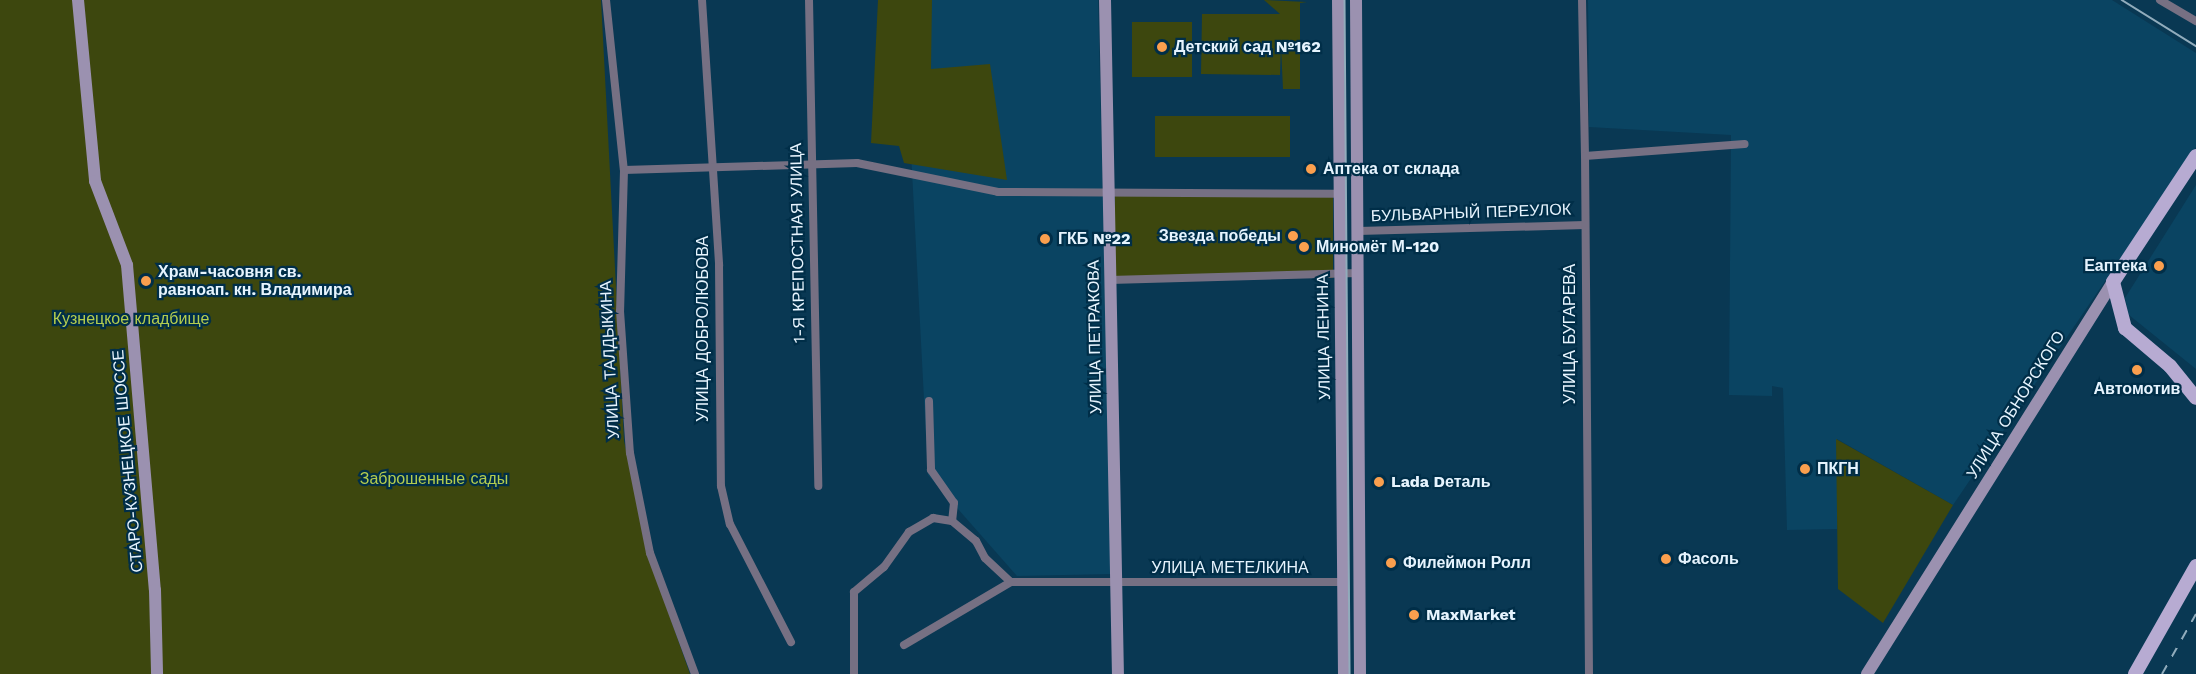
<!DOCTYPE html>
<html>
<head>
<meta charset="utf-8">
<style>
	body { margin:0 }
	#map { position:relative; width:2196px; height:674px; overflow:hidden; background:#093853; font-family:"Work Sans",sans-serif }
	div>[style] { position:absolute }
	.built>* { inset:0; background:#0a4462 }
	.green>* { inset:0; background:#3d470e; transform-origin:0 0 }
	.street>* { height:8px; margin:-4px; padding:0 4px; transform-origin:4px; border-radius:4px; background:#767083 }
	.secondary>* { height:12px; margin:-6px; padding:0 6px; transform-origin:6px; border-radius:6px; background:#9b91b0 }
	.primary>* { height:14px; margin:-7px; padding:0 7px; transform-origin:7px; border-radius:7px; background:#b7abd2 }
	.tram>* { height:1.5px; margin:-0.75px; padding:0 0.75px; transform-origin:0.75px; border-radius:0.75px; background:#91acbc }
	.rail>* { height:2px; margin-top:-1px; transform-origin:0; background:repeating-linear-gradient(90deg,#91acbc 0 10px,transparent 0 20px) }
	.dots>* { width:16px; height:16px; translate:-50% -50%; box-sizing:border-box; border:3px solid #002e48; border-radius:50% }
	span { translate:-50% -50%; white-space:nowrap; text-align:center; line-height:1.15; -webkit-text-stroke:4.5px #002e48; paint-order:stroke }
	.poi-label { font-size:16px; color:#e6f4fe; font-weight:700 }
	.left { translate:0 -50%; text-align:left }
	.right { translate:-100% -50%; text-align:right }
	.street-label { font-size:16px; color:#e6f4fe }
	.park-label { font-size:16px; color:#b4cd4f }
</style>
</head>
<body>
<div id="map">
	<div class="built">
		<i style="clip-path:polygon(903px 0,1098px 0,1112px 574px,1017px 576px,928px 475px)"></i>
		<i style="clip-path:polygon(1588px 0,2112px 0,2196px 53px,2196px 147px,1953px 505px,1837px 439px,1837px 529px,1787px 530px,1783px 388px,1772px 386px,1772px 396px,1729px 395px,1731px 135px,1589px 127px)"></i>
		<i style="clip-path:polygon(2196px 185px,2196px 369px,2129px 315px,2125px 298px)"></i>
	</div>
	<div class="green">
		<i style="clip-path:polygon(0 0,601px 0,624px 441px,652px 566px,690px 674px,0 674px)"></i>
		<i style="clip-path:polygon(878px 0,932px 0,931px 69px,990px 64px,1007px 180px,904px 163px,899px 146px,871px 143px)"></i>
		<i style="clip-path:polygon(1264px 0,1307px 2px,1300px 3px,1300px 89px,1283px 89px,1281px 47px,1280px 75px,1201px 74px,1202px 14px,1280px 14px)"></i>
		<i style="left:1192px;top:22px;width:55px;height:60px;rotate:90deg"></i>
		<i style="left:1290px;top:116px;width:41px;height:135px;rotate:90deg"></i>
		<i style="left:1115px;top:195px;width:218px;height:83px"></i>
		<i style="clip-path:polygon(1836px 439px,1953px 505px,1883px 623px,1838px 589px)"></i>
	</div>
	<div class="street">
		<i style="left:606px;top:0;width:171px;rotate:84deg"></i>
		<i style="left:624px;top:170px;width:141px;rotate:91.6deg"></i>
		<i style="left:620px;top:311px;width:142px;rotate:86deg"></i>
		<i style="left:630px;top:453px;width:102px;rotate:78.7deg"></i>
		<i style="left:650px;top:553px;width:129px;rotate:69.6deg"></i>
		<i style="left:702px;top:0;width:266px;rotate:86.3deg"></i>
		<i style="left:719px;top:265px;width:221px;rotate:89.5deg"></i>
		<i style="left:721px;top:486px;width:39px;rotate:77deg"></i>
		<i style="left:730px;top:524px;width:133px;rotate:62.7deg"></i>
		<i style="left:809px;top:0;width:486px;rotate:88.9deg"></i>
		<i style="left:1582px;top:0;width:156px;rotate:88.9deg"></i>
		<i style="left:2160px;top:0;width:42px;rotate:30.3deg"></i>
		<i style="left:624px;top:170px;width:233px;rotate:-1.7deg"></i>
		<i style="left:857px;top:163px;width:144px;rotate:11.6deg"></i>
		<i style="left:998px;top:192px;width:342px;rotate:0.3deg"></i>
		<i style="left:1358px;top:231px;width:227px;rotate:-1.5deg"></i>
		<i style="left:1110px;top:280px;width:248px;rotate:-1.6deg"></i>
		<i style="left:929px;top:401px;width:69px;rotate:88.3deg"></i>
		<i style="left:931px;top:470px;width:40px;rotate:55.1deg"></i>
		<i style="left:954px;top:503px;width:18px;rotate:96deg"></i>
		<i style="left:904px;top:645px;width:124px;rotate:-30.5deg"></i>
		<i style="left:854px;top:674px;width:82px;rotate:-90deg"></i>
		<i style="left:854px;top:592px;width:39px;rotate:-40deg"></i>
		<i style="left:884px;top:567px;width:43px;rotate:-54.5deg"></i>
		<i style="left:909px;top:532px;width:28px;rotate:-30deg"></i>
		<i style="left:933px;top:518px;width:19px;rotate:9deg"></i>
		<i style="left:952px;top:521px;width:31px;rotate:40deg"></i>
		<i style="left:976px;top:541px;width:19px;rotate:62deg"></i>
		<i style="left:985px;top:558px;width:35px;rotate:43deg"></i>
		<i style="left:1011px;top:582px;width:332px"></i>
		<i style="left:1589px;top:674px;width:518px;rotate:-90.44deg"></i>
		<i style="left:1585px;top:156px;width:160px;rotate:-4.3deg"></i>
	</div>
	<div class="secondary">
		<i style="left:78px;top:0;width:182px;rotate:84.6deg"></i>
		<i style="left:95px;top:181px;width:90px;rotate:69.1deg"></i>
		<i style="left:127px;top:265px;width:326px;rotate:85.1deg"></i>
		<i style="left:155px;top:590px;width:84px;rotate:88.6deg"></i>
		<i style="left:1105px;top:0;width:674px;rotate:88.9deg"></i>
		<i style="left:1338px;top:0;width:674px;rotate:89.49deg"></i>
		<i style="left:1356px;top:0;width:674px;rotate:89.66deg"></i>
		<i style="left:1867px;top:674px;width:463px;rotate:-57.9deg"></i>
	</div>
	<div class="primary">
		<i style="left:2196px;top:156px;width:151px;rotate:123.4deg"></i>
		<i style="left:2113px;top:282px;width:48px;rotate:75.4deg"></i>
		<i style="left:2125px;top:328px;width:59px;rotate:40.2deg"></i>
		<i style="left:2170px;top:366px;width:41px;rotate:50.9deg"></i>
		<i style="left:2135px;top:674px;width:124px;rotate:-60.5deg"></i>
	</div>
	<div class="tram">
		<i style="left:1345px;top:0;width:674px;rotate:89.57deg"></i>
		<i style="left:2122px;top:0;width:87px;rotate:31.9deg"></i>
	</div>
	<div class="rail">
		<i style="left:2162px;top:674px;width:69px;rotate:-60.5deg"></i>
	</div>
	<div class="dots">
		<i style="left:1162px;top:47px;background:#fa9f4e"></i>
		<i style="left:1311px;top:169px;background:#fa9f4e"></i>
		<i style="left:1293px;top:236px;background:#fa9f4e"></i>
		<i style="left:1045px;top:239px;background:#fa9f4e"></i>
		<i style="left:1304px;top:247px;background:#fa9f4e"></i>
		<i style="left:2159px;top:266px;background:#fa9f4e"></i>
		<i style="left:146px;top:281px;background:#fa9f4e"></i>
		<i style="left:2137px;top:370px;background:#fa9f4e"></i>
		<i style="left:1805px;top:469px;background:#fa9f4e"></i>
		<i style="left:1379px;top:482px;background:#fa9f4e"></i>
		<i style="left:1666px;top:559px;background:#fa9f4e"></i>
		<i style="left:1391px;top:563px;background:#fa9f4e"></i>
		<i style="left:1414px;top:615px;background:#fa9f4e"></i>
	</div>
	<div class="poi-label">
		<span class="left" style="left:1174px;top:47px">Детский сад №162</span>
		<span class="left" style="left:1323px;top:169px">Аптека от склада</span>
		<span class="right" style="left:1281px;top:236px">Звезда победы</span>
		<span class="left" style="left:1058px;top:239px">ГКБ №22</span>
		<span class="left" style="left:1316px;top:247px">Миномёт М-120</span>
		<span class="right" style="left:2147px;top:266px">Еаптека</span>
		<span class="left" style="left:158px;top:281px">Храм-часовня св.<br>равноап. кн. Владимира</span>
		<span style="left:2137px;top:389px">Автомотив</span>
		<span class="left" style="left:1817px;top:469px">ПКГН</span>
		<span class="left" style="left:1391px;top:482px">Lada Dеталь</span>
		<span class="left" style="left:1678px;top:559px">Фасоль</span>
		<span class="left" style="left:1403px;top:563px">Филеймон Ролл</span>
		<span class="left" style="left:1426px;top:615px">MaxMarket</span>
	</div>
	<div class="street-label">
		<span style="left:1471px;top:213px;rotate:-2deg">БУЛЬВАРНЫЙ ПЕРЕУЛОК</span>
		<span style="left:798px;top:243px;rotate:-91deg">1-Я КРЕПОСТНАЯ УЛИЦА</span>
		<span style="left:703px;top:329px;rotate:-90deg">УЛИЦА ДОБРОЛЮБОВА</span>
		<span style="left:1570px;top:334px;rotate:-90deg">УЛИЦА БУГАРЕВА</span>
		<span style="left:1095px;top:337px;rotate:-91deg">УЛИЦА ПЕТРАКОВА</span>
		<span style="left:1324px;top:337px;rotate:-91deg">УЛИЦА ЛЕНИНА</span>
		<span style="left:610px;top:360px;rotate:-93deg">УЛИЦА ТАЛДЫКИНА</span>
		<span style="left:2016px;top:405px;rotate:-58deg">УЛИЦА ОБНОРСКОГО</span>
		<span style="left:128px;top:461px;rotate:-95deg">СТАРО-КУЗНЕЦКОЕ ШОССЕ</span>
		<span style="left:1230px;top:568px">УЛИЦА МЕТЕЛКИНА</span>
	</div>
	<div class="park-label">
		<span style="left:131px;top:319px">Кузнецкое кладбище</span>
		<span style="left:434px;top:479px">Заброшенные сады</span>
	</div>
</div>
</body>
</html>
